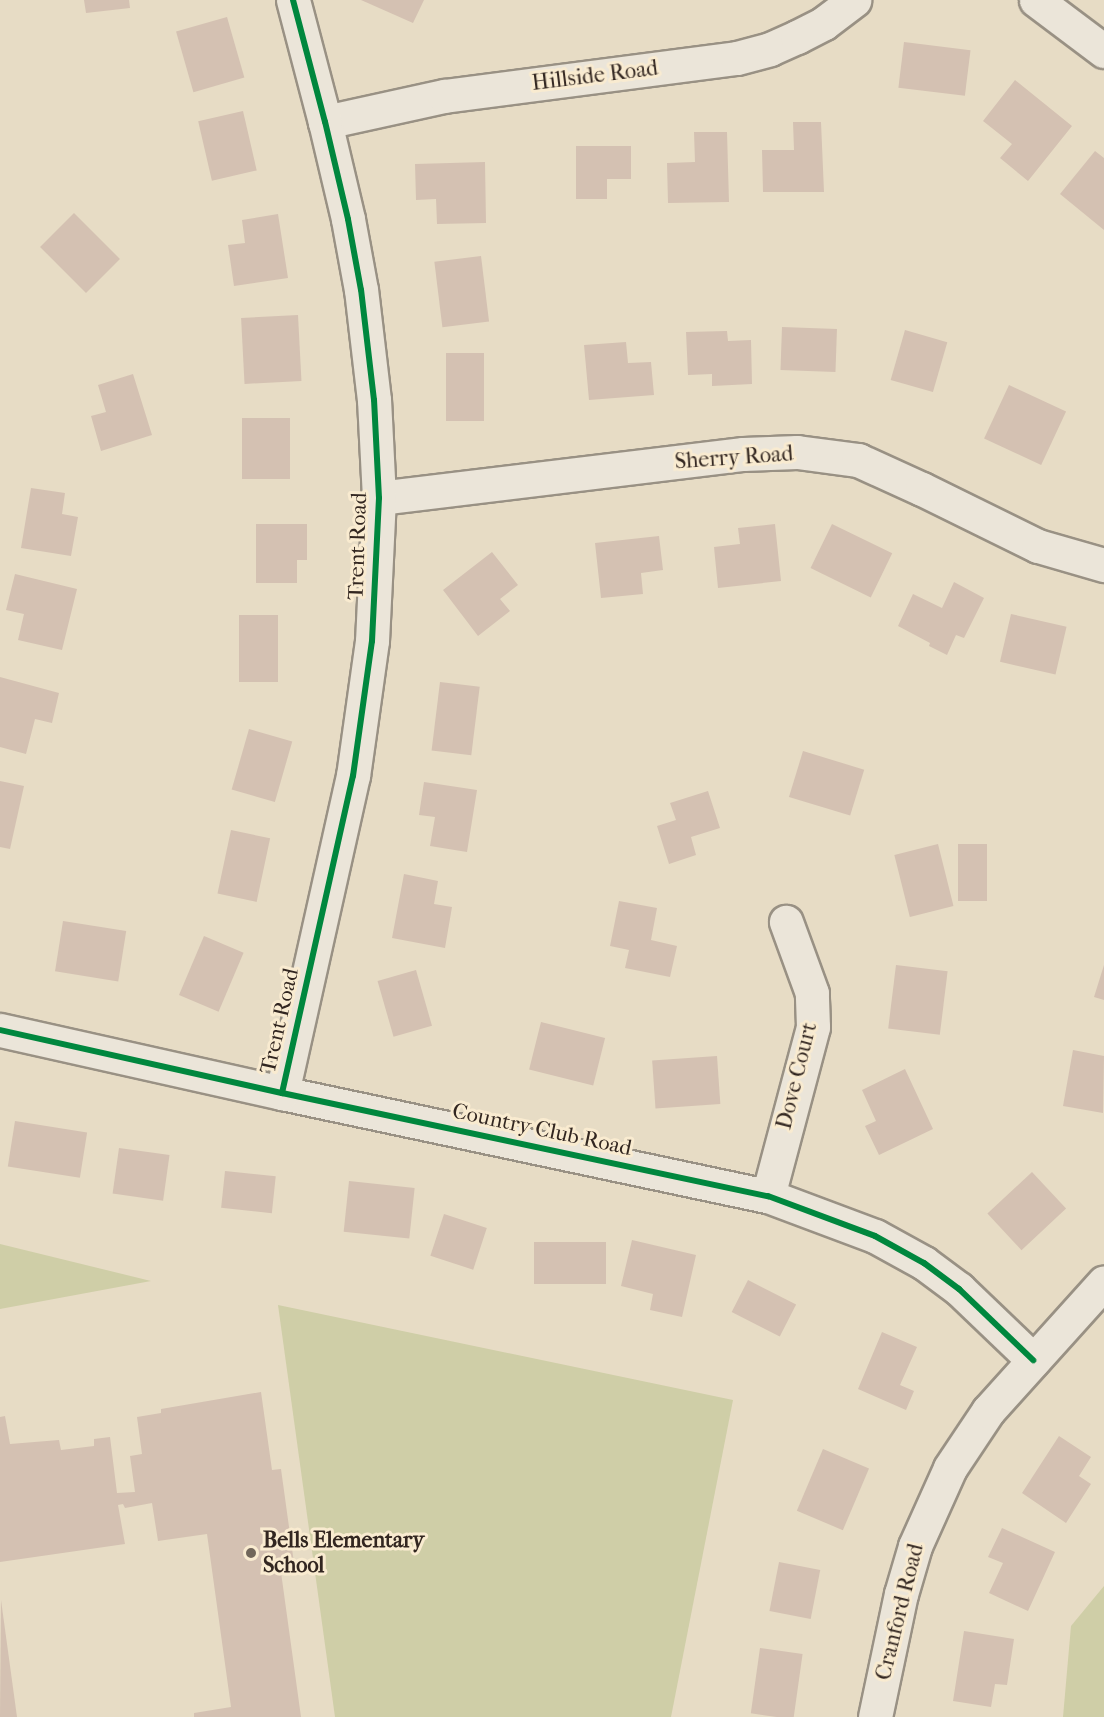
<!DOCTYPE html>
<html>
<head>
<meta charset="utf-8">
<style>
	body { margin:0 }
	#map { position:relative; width:1104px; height:1717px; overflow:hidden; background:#e7dcc5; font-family:"IM FELL French Canon",serif }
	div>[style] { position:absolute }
	.green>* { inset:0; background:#cfcea7 }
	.building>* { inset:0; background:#d4c1b2; transform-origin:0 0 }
	.roads { filter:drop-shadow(2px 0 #999184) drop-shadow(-2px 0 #999184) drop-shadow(0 2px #999184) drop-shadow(0 -2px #999184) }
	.minor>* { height:33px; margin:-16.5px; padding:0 16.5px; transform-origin:16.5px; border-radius:16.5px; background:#ebe5d9 }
	.cycleway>* { height:6px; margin:-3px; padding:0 3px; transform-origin:3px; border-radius:3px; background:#00873e }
	.dots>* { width:16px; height:16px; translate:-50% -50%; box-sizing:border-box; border:3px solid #f9ebd0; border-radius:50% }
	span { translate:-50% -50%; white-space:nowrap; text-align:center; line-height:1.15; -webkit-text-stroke:6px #f9ebd0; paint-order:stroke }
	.street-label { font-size:22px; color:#322620 }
	.poi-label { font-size:22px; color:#322620; font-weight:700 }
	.left { translate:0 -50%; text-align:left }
</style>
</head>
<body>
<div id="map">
	<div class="green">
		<i style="clip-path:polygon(0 1244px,151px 1281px,0 1309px)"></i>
		<i style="clip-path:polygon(278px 1305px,733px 1400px,671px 1717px,335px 1717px)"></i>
		<i style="clip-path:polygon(1104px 1586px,1104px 1717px,1063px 1717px,1071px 1626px)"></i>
	</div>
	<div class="building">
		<i style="clip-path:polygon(84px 0,129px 0,130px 8px,86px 13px)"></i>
		<i style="clip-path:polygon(361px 0,424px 0,413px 23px)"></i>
		<i style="left:227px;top:17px;width:63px;height:53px;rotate:74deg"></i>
		<i style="left:904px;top:42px;width:67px;height:46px;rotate:7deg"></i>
		<i style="clip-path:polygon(1015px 80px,1072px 126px,1028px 181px,1000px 158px,1012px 144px,983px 121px)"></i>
		<i style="left:243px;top:111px;width:61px;height:46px;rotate:77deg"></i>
		<i style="clip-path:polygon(793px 122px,821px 122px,824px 192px,763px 192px,762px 150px,794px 150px)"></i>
		<i style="clip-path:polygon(694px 132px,727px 132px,729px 202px,668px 203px,667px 163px,695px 162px)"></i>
		<i style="clip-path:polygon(576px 146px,631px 146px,631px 179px,607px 179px,607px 199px,576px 199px)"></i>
		<i style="clip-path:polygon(1095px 151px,1104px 158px,1104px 230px,1060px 194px)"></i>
		<i style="clip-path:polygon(485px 162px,486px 223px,437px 224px,436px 199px,416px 200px,415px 164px)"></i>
		<i style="left:74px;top:213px;width:65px;height:48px;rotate:45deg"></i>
		<i style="clip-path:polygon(278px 214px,288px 278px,234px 286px,228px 245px,245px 243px,242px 220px)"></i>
		<i style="left:481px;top:256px;width:66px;height:47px;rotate:83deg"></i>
		<i style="left:298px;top:315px;width:66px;height:57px;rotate:87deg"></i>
		<i style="left:782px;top:327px;width:55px;height:43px;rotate:2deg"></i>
		<i style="left:905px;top:330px;width:44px;height:52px;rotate:16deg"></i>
		<i style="clip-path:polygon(727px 331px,728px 341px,751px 340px,752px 384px,712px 386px,712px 374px,688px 375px,686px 332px)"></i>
		<i style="clip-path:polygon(626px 342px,628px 363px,651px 362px,654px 395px,589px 400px,584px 345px)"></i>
		<i style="left:446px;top:353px;width:38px;height:68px"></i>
		<i style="clip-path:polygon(133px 374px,152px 435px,101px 451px,91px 416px,106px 412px,98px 385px)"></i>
		<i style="left:1009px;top:385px;width:63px;height:59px;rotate:25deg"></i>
		<i style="left:242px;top:418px;width:48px;height:61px"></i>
		<i style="clip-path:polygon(31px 488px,65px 493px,62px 514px,78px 517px,71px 556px,21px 548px)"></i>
		<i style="clip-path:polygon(256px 524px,307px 524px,307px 560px,297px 560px,297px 583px,256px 583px)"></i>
		<i style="clip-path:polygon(775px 524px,781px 581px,718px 588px,714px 547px,740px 544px,738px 528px)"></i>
		<i style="left:832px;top:524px;width:67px;height:49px;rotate:26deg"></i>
		<i style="clip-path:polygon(659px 536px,663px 570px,641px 573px,643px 594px,601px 598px,595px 543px)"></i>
		<i style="clip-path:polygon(492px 552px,518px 585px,500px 599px,510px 611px,478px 636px,443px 590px)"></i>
		<i style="clip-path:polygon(15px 574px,77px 589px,62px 650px,18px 640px,24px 614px,6px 610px)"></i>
		<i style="clip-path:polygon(954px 582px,984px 598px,964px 638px,956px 635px,947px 655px,929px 646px,930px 643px,898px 626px,913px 594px,942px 608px)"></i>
		<i style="left:1011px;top:614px;width:57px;height:49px;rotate:13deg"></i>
		<i style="left:239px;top:615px;width:39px;height:67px"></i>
		<i style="clip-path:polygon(0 677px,59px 693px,52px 723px,35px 719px,26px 754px,0 747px)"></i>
		<i style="left:440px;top:682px;width:40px;height:69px;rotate:7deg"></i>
		<i style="left:249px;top:729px;width:45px;height:63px;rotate:16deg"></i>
		<i style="left:803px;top:751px;width:64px;height:48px;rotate:17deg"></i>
		<i style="clip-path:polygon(0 781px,24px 786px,10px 849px,0 847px)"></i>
		<i style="clip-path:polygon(424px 782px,477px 790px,467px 852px,430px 846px,435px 817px,419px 815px)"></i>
		<i style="clip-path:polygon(708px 791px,720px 828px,691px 837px,696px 855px,669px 864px,657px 826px,676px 820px,670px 803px)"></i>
		<i style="left:231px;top:830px;width:40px;height:65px;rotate:12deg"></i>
		<i style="left:938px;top:844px;width:64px;height:45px;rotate:76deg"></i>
		<i style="left:958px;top:844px;width:29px;height:57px"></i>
		<i style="clip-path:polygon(404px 874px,438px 881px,434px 904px,452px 907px,445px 948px,392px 938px)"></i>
		<i style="clip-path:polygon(619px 901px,657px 908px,651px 940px,677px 946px,670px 977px,625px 968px,629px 950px,610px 946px)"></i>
		<i style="left:63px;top:921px;width:64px;height:51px;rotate:9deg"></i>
		<i style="left:204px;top:936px;width:43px;height:64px;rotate:23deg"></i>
		<i style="left:896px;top:965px;width:52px;height:64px;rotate:7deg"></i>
		<i style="clip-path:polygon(1104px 965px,1104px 1000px,1094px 997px)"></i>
		<i style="left:416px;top:970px;width:58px;height:40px;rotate:74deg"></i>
		<i style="left:541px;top:1022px;width:66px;height:49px;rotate:14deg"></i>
		<i style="clip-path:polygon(1073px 1050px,1104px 1056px,1103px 1113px,1063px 1106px)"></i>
		<i style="left:717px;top:1056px;width:48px;height:65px;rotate:86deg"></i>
		<i style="clip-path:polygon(905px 1069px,933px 1129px,879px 1155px,865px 1126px,876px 1121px,862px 1090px)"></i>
		<i style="left:15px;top:1121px;width:73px;height:46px;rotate:9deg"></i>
		<i style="left:119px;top:1148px;width:51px;height:46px;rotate:8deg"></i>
		<i style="left:225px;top:1171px;width:51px;height:37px;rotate:6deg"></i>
		<i style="left:1032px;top:1172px;width:50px;height:61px;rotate:47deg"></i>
		<i style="left:349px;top:1181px;width:66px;height:51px;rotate:6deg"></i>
		<i style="left:444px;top:1214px;width:45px;height:44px;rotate:18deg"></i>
		<i style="clip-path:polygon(632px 1240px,696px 1255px,682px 1317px,650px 1310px,653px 1294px,621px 1286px)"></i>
		<i style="left:534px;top:1242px;width:72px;height:42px"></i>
		<i style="left:748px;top:1280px;width:54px;height:36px;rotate:27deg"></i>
		<i style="clip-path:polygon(882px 1332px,917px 1347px,900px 1385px,914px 1391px,906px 1410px,858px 1389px)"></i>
		<i style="clip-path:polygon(261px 1392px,272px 1470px,281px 1469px,294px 1563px,280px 1565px,301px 1717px,194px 1717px,194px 1713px,231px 1707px,207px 1534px,158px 1541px,152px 1503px,125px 1508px,123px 1504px,118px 1505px,125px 1544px,0 1562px,0 1417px,5px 1416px,10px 1444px,59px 1440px,61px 1450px,94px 1446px,94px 1439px,110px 1437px,117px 1493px,135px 1492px,130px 1456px,142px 1454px,137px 1417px,161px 1413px,161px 1409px)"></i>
		<i style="clip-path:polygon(1059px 1436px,1091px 1457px,1079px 1476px,1091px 1484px,1066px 1523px,1022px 1493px)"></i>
		<i style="left:823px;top:1449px;width:50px;height:67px;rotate:23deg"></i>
		<i style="clip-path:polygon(1002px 1528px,1055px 1552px,1028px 1611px,989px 1593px,1003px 1563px,988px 1557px)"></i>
		<i style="left:779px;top:1562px;width:42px;height:50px;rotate:11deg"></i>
		<i style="clip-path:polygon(1px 1600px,17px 1717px,0 1717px)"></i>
		<i style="clip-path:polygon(964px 1631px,1014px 1639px,1007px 1685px,995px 1684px,991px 1707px,953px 1701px)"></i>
		<i style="left:760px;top:1648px;width:43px;height:66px;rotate:8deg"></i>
	</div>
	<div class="roads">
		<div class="minor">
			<i style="left:1036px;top:0;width:85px;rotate:36.9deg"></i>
			<i style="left:325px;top:122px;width:122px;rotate:-12.3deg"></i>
			<i style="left:444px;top:96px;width:295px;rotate:-7.4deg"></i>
			<i style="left:737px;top:58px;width:34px;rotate:-15deg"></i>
			<i style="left:770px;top:49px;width:30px;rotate:-24deg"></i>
			<i style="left:797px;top:37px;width:30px;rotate:-27deg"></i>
			<i style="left:824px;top:23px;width:38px;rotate:-37deg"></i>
			<i style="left:379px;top:498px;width:367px;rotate:-6.9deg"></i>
			<i style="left:743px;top:454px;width:54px;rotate:-2.1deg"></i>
			<i style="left:797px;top:452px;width:62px;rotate:7.5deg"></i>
			<i style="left:858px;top:460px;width:70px;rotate:24.4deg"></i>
			<i style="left:922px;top:489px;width:129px;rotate:26.2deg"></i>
			<i style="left:1038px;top:546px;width:69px;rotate:16.1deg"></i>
			<i style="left:0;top:1030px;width:289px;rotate:12.6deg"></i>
			<i style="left:282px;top:1093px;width:497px;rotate:12deg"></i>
			<i style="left:768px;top:1196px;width:114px;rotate:20.5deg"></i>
			<i style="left:875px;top:1236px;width:56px;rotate:28.9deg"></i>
			<i style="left:924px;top:1263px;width:44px;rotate:36.6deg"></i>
			<i style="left:959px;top:1289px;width:103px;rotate:43.8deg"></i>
			<i style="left:282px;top:1093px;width:325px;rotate:-77.4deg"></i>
			<i style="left:353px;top:776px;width:136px;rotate:-82deg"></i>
			<i style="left:372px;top:641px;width:143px;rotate:-87.2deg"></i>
			<i style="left:379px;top:498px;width:98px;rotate:-92.9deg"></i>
			<i style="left:374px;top:400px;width:111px;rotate:-96.7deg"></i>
			<i style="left:361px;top:290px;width:72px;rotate:-100.4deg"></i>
			<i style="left:348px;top:219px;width:100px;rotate:-103.3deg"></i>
			<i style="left:325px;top:122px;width:126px;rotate:-104.7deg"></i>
			<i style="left:768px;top:1196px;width:175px;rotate:-75.1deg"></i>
			<i style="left:813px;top:1027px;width:34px;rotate:-92deg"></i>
			<i style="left:812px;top:993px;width:76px;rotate:-110.1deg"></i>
			<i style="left:875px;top:1717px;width:126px;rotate:-78.1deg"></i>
			<i style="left:901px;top:1594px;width:50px;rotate:-73.7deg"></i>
			<i style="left:915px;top:1546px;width:85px;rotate:-65.8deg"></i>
			<i style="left:950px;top:1468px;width:69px;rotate:-56.3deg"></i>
			<i style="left:988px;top:1411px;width:173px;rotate:-48deg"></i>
		</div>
	</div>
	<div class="cycleway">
		<i style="left:0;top:1030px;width:289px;rotate:12.6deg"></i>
		<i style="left:282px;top:1093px;width:497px;rotate:12deg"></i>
		<i style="left:768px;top:1196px;width:114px;rotate:20.5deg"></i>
		<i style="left:875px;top:1236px;width:56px;rotate:28.9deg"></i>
		<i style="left:924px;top:1263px;width:44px;rotate:36.6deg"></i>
		<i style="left:959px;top:1289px;width:103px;rotate:43.8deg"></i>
		<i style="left:282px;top:1093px;width:325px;rotate:-77.4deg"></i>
		<i style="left:353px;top:776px;width:136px;rotate:-82deg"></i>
		<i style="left:372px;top:641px;width:143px;rotate:-87.2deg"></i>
		<i style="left:379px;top:498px;width:98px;rotate:-92.9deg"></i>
		<i style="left:374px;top:400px;width:111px;rotate:-96.7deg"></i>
		<i style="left:361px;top:290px;width:72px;rotate:-100.4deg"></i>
		<i style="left:348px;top:219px;width:100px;rotate:-103.3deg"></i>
		<i style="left:325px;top:122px;width:126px;rotate:-104.7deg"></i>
	</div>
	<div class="dots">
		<i style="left:251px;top:1553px;background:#71665a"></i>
	</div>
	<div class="street-label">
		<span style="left:595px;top:76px;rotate:-7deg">Hillside Road</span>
		<span style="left:734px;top:458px;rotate:-4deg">Sherry Road</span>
		<span style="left:358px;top:546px;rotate:-88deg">Trent Road</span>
		<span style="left:280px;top:1021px;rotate:-77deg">Trent Road</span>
		<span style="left:797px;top:1076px;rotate:-76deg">Dove Court</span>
		<span style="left:542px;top:1130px;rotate:12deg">Country Club Road</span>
		<span style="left:900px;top:1612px;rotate:-76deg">Cranford Road</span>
	</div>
	<div class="poi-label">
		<span class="left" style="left:263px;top:1553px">Bells Elementary<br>School</span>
	</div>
</div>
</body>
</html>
